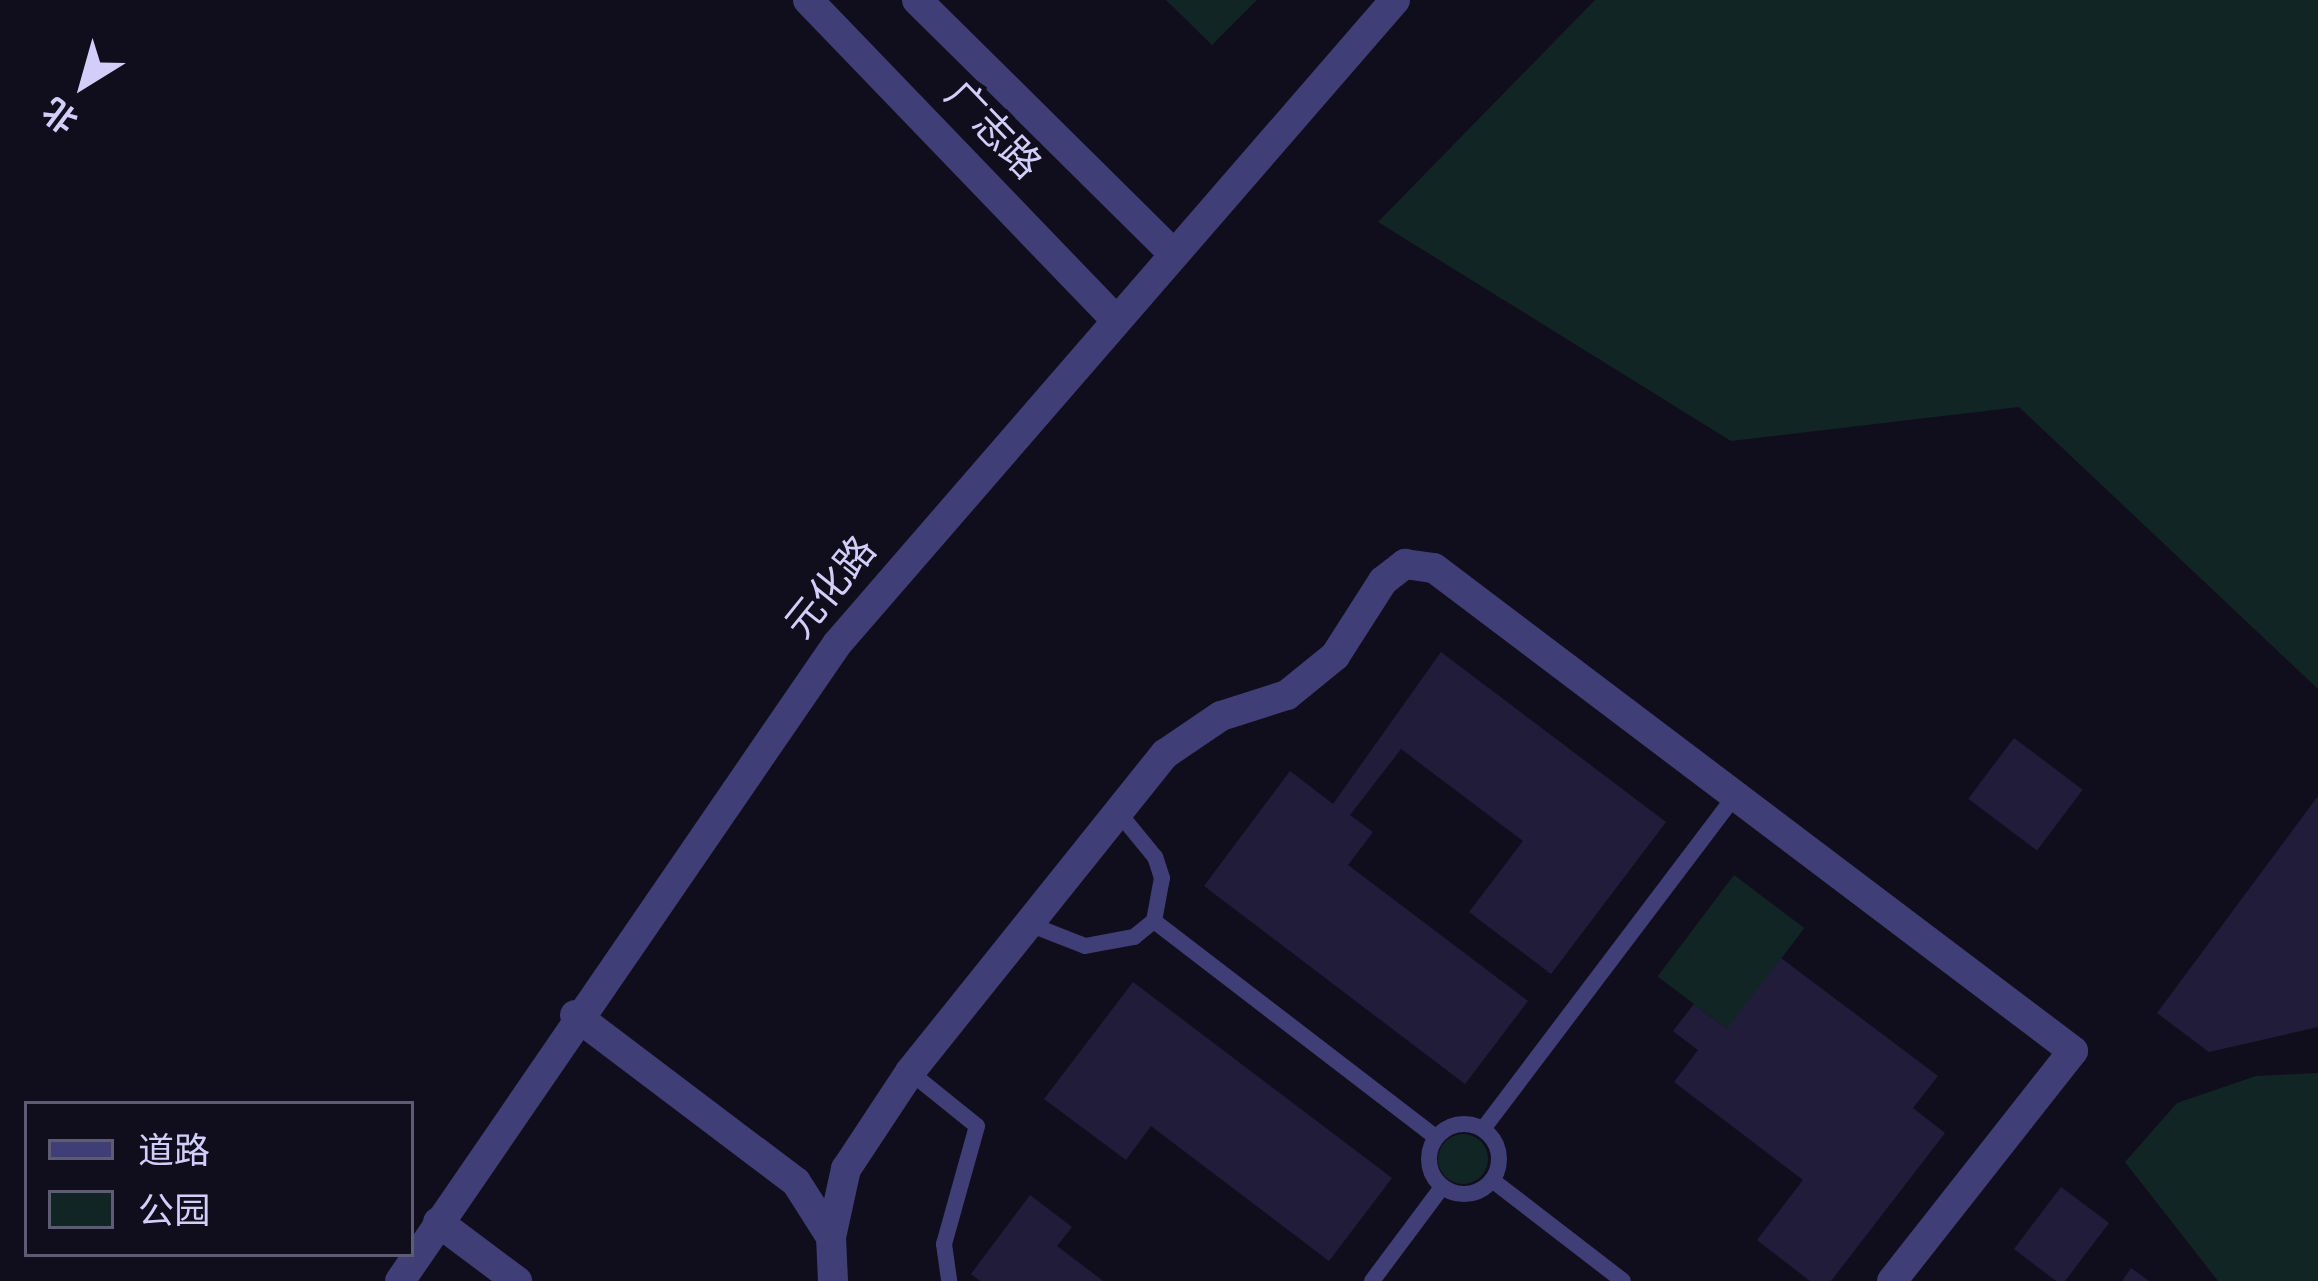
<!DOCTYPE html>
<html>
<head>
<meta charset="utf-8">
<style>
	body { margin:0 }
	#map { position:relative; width:2318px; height:1281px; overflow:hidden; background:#100e1c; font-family:Overpass,"Noto Sans SC",sans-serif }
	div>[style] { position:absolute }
	.green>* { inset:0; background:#122525; transform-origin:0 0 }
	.round { border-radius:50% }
	.building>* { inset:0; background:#221c3b; transform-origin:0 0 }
	.service>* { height:16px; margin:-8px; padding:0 8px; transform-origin:8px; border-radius:8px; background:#403e76 }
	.service>.ring { margin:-8px; padding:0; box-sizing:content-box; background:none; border:16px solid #403e76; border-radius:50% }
	.minor>* { height:30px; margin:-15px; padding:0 15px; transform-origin:15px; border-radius:15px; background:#403e76 }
	.tertiary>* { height:30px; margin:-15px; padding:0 15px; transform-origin:15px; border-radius:15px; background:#403e76 }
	span { translate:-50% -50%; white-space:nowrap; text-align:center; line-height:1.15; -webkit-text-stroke:9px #100e1c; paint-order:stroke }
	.street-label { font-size:39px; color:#d3cef9 }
	.legend { position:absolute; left:24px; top:1101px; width:390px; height:156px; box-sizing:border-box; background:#100e1c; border:3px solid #5e5b74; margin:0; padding:15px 21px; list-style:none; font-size:36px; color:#d3cef9 }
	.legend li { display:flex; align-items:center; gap:24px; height:60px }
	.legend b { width:60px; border:3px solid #5e5b74 }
	.north { position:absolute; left:24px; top:24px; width:120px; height:120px; -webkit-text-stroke:9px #100e1c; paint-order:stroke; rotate:217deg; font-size:33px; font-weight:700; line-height:48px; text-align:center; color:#d3cef9 }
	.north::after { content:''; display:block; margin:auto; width:42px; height:54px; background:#d3cef9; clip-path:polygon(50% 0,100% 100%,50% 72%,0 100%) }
</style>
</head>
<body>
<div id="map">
	<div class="green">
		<i style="clip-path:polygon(1166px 0,1257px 0,1212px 45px)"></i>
		<i style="clip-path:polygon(1595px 0,2318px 0,2318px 689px,2019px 407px,1731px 441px,1378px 222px)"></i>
		<i style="left:1734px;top:875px;width:88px;height:127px;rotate:37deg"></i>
		<i style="clip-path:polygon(2318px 1073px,2318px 1281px,2218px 1281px,2125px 1162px,2177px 1103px,2256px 1076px)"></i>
		<i class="round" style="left:1438px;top:1134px;width:50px;height:50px"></i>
	</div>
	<div class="building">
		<i style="clip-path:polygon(1441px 652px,1666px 822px,1551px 974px,1469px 912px,1523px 841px,1401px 749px,1350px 815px,1373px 832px,1348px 865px,1528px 1001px,1465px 1084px,1204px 886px,1290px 771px,1333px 804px)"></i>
		<i style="left:2014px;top:738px;width:86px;height:76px;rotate:37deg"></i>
		<i style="clip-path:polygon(2318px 796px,2318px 1027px,2209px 1052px,2157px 1013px)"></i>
		<i style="clip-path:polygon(1781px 958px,1938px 1076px,1913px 1108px,1945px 1133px,1831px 1281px,1810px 1281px,1757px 1240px,1803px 1180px,1674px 1082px,1698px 1050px,1673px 1031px,1694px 1004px,1727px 1029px)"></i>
		<i style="clip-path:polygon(1133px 982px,1392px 1178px,1329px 1261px,1151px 1126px,1126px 1160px,1044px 1099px)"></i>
		<i style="clip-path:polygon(2061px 1187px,2109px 1223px,2065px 1281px,2056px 1281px,2014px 1249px)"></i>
		<i style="clip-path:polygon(1030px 1195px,1072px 1227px,1057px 1246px,1103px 1281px,980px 1281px,971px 1274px)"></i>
		<i style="clip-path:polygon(2131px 1268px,2149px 1281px,2122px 1281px)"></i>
	</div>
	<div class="service">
		<i style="left:1154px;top:921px;width:354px;rotate:37.5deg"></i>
		<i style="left:1029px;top:924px;width:60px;rotate:21.4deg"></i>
		<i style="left:1085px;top:946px;width:50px;rotate:-10.4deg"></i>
		<i style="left:1134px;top:937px;width:26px;rotate:-39deg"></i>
		<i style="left:1154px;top:921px;width:44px;rotate:-79.5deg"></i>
		<i style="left:1162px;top:878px;width:22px;rotate:-108deg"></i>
		<i style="left:1155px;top:857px;width:58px;rotate:-129.4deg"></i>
		<i style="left:910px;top:1072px;width:86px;rotate:38.9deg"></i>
		<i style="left:977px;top:1126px;width:123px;rotate:105.6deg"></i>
		<i style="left:944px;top:1244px;width:37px;rotate:82deg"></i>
		<i class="ring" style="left:1429px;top:1124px;width:54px;height:54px"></i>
		<i style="left:1483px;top:1129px;width:421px;rotate:-52.9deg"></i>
		<i style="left:1492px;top:1180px;width:165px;rotate:37.6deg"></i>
		<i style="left:1372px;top:1281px;width:117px;rotate:-53.3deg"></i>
	</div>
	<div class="minor">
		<i style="left:575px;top:1015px;width:277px;rotate:37.1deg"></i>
		<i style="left:796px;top:1182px;width:65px;rotate:57.5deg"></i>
		<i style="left:831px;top:1237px;width:44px;rotate:87.4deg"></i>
		<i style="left:438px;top:1222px;width:99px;rotate:36.8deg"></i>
		<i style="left:831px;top:1237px;width:70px;rotate:-77.6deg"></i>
		<i style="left:846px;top:1169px;width:116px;rotate:-56.6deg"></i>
		<i style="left:910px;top:1072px;width:408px;rotate:-51.3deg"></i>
		<i style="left:1165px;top:754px;width:68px;rotate:-34.2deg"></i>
		<i style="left:1221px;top:716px;width:69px;rotate:-17.7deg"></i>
		<i style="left:1287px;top:695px;width:62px;rotate:-39.1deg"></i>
		<i style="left:1335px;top:656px;width:89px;rotate:-57.4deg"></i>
		<i style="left:1383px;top:581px;width:28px;rotate:-38deg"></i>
		<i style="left:1405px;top:564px;width:29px;rotate:8deg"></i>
		<i style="left:1434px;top:568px;width:801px;rotate:37.08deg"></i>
		<i style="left:2073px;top:1051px;width:293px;rotate:128.2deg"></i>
	</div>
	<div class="tertiary">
		<i style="left:808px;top:0;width:443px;rotate:46.1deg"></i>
		<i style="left:917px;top:0;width:360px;rotate:44.7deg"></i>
		<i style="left:400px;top:1281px;width:772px;rotate:-55.55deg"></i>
		<i style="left:837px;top:644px;width:852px;rotate:-49.09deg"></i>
	</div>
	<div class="street-label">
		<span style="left:990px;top:133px;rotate:46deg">广志路</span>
		<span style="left:834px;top:590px;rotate:-51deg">元化路</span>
	</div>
	<ul class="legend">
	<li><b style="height:15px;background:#403e76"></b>道路</li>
	<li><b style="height:33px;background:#122525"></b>公园</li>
	</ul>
	<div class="north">北</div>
</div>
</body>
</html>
